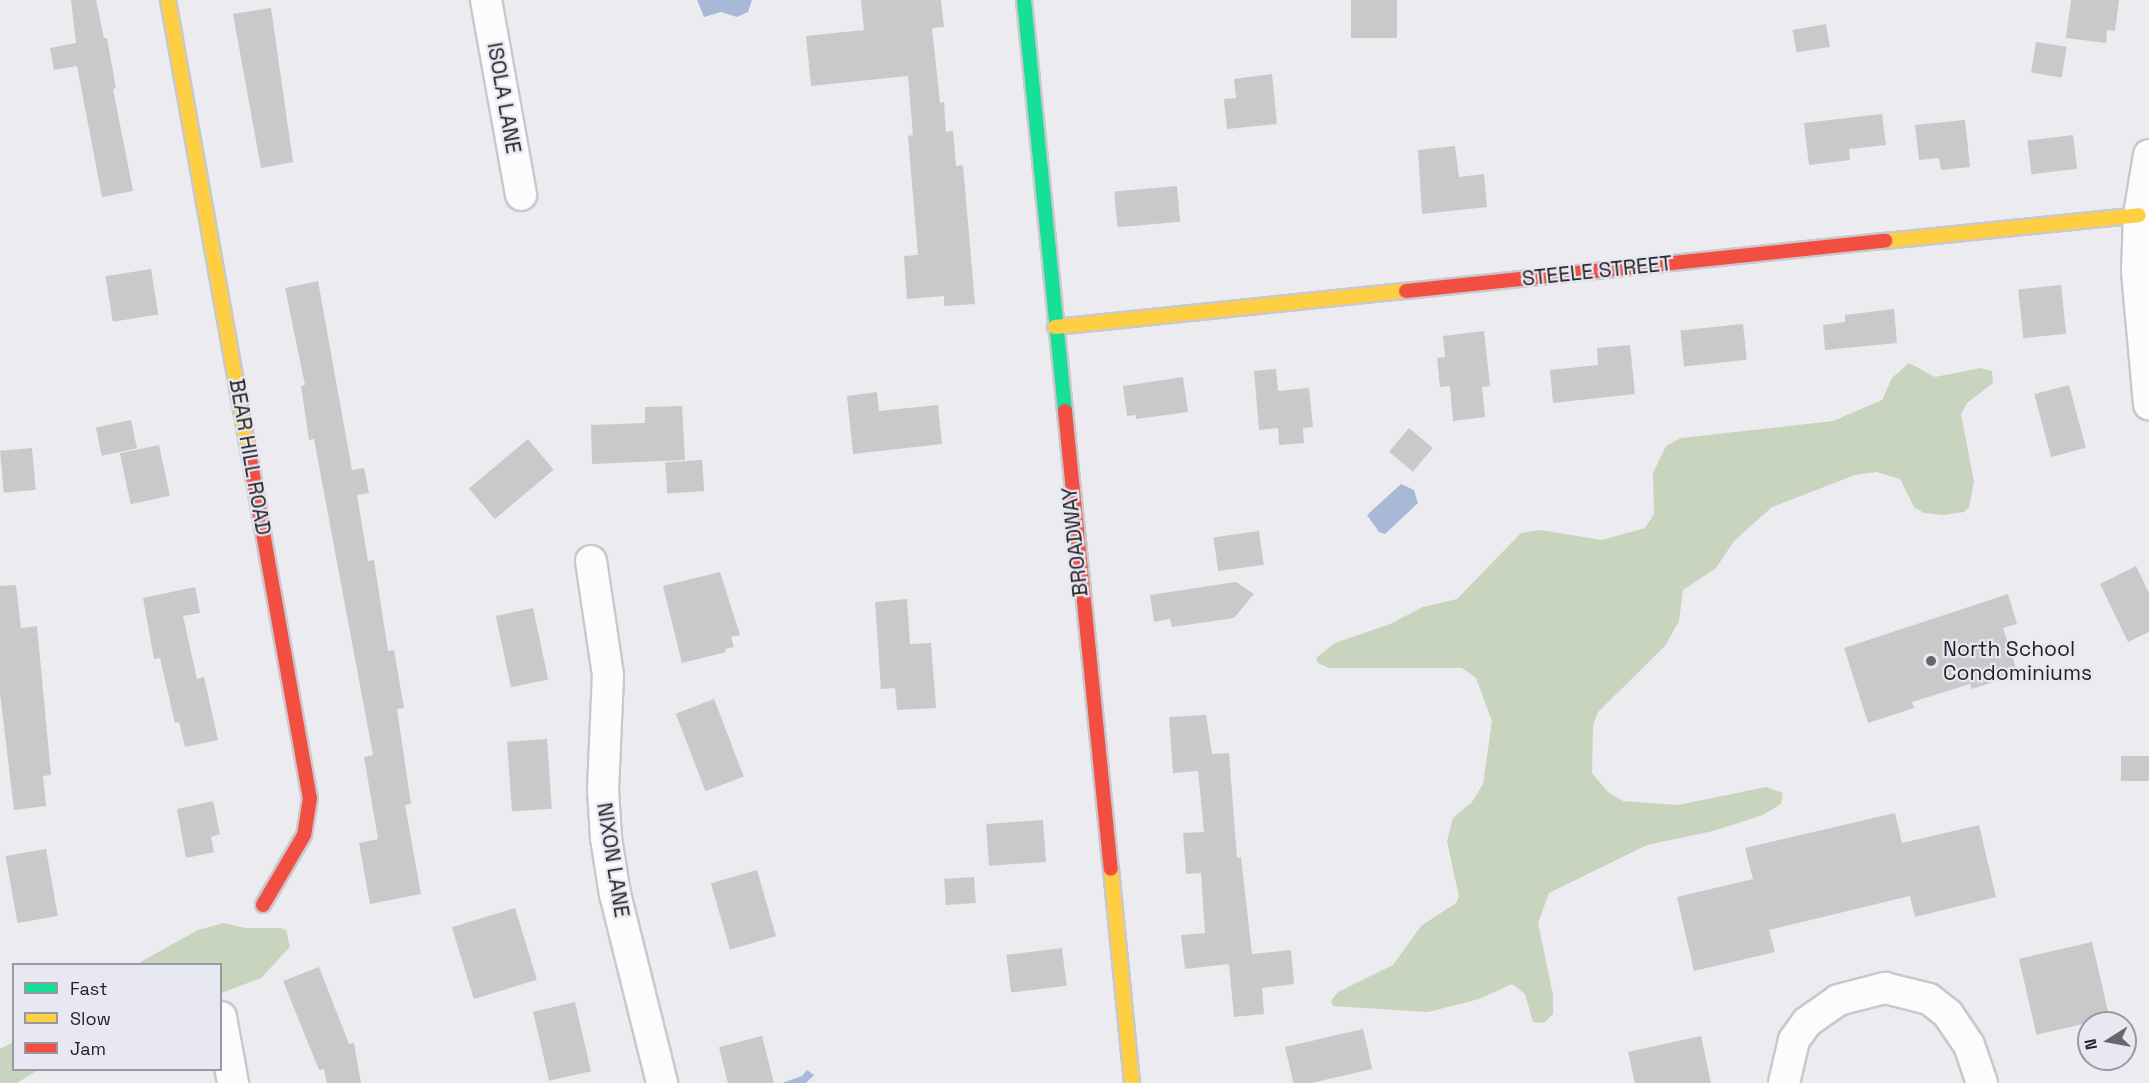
<!DOCTYPE html>
<html>
<head>
<meta charset="utf-8">
<style>
	body { margin:0 }
	#map { position:relative; width:2149px; height:1083px; overflow:hidden; background:#ebebf0; font-family:"Space Grotesk",sans-serif }
	div>[style] { position:absolute }
	.forest>* { inset:0; background:#c8d4bd }
	.water>* { inset:0; background:#a7b9d7 }
	.building>* { inset:0; background:#cbc8ca; transform-origin:0 0 }
	.roads { filter:drop-shadow(2px 0 #c8c8cd) drop-shadow(-2px 0 #c8c8cd) drop-shadow(0 2px #c8c8cd) drop-shadow(0 -2px #c8c8cd) }
	.street>* { height:30px; margin:-15px; padding:0 15px; transform-origin:15px; border-radius:15px; background:#fcfcfd }
	.fast>* { height:14px; margin:-7px; padding:0 7px; transform-origin:7px; border-radius:7px; background:#16e098 }
	.slow>* { height:14px; margin:-7px; padding:0 7px; transform-origin:7px; border-radius:7px; background:#ffcf43 }
	.jam>* { height:14px; margin:-7px; padding:0 7px; transform-origin:7px; border-radius:7px; background:#f24e42 }
	.dots>* { width:16px; height:16px; translate:-50% -50%; box-sizing:border-box; border:3px solid #e8e8f3; border-radius:50% }
	span { translate:-50% -50%; white-space:nowrap; text-align:center; line-height:1.15; -webkit-text-stroke:4.5px #e8e8f3; paint-order:stroke }
	.street-label { font-size:21px; color:#222225 }
	.poi-label { font-size:21px; color:#222225 }
	.left { translate:0 -50%; text-align:left }
	.legend { position:absolute; left:12px; top:963px; width:210px; height:108px; box-sizing:border-box; background:#e8e8f3; border:2px solid #9999a1; margin:0; padding:8px 10px; list-style:none; font-size:18px; color:#222225 }
	.legend li { display:flex; align-items:center; gap:12px; height:30px }
	.legend b { width:30px; border:2px solid #9999a1 }
	.north { position:absolute; left:2077px; top:1011px; width:60px; height:60px; box-sizing:border-box; background:#e8e8f3; border:2px solid #9999a1; border-radius:50%; rotate:259deg; font-size:16px; font-weight:700; line-height:24px; text-align:center; color:#222225 }
	.north::after { content:''; display:block; margin:auto; width:21px; height:27px; background:#68686c; clip-path:polygon(50% 0,100% 100%,50% 72%,0 100%) }
</style>
</head>
<body>
<div id="map">
	<div class="forest">
		<i style="clip-path:polygon(1909px 363px,1935px 377px,1981px 368px,1992px 371px,1993px 383px,1967px 403px,1961px 414px,1974px 482px,1969px 507px,1964px 512px,1944px 515px,1924px 513px,1914px 507px,1900px 479px,1876px 472px,1855px 475px,1772px 507px,1734px 541px,1716px 568px,1683px 590px,1679px 621px,1665px 646px,1598px 712px,1593px 725px,1592px 773px,1608px 792px,1623px 801px,1678px 805px,1766px 787px,1783px 793px,1781px 804px,1763px 815px,1713px 831px,1647px 845px,1549px 893px,1538px 923px,1553px 995px,1553px 1014px,1544px 1023px,1533px 1022px,1525px 994px,1512px 984px,1479px 999px,1428px 1012px,1333px 1006px,1331px 1001px,1338px 992px,1393px 965px,1421px 926px,1456px 903px,1459px 897px,1447px 841px,1453px 818px,1472px 802px,1483px 784px,1492px 721px,1476px 678px,1462px 668px,1329px 668px,1318px 663px,1316px 658px,1335px 643px,1390px 624px,1423px 607px,1457px 599px,1521px 533px,1540px 530px,1602px 540px,1645px 528px,1654px 514px,1653px 473px,1666px 446px,1681px 438px,1833px 421px,1882px 400px,1892px 378px)"></i>
		<i style="clip-path:polygon(224px 923px,246px 928px,280px 928px,286px 930px,290px 947px,261px 978px,221px 993px,220px 964px,137px 964px,198px 930px)"></i>
		<i style="clip-path:polygon(13px 1042px,14px 1070px,38px 1070px,17px 1083px,0 1083px,0 1049px)"></i>
	</div>
	<div class="water">
		<i style="clip-path:polygon(697px 0,752px 0,748px 12px,737px 17px,721px 12px,704px 17px)"></i>
		<i style="clip-path:polygon(1401px 484px,1414px 490px,1418px 503px,1385px 534px,1379px 532px,1367px 515px)"></i>
		<i style="clip-path:polygon(807px 1070px,814px 1075px,806px 1083px,782px 1083px,802px 1076px)"></i>
	</div>
	<div class="building">
		<i style="clip-path:polygon(71px 0,96px 0,104px 38px,107px 38px,116px 88px,113px 89px,133px 191px,102px 197px,77px 66px,54px 70px,50px 48px,76px 43px)"></i>
		<i style="clip-path:polygon(861px 0,941px 0,944px 27px,932px 28px,940px 103px,944px 102px,946px 132px,953px 131px,956px 166px,963px 165px,975px 304px,944px 306px,944px 296px,907px 299px,904px 256px,918px 255px,908px 136px,913px 135px,908px 76px,811px 86px,806px 36px,864px 30px)"></i>
		<i style="left:1351px;top:0;width:46px;height:38px"></i>
		<i style="clip-path:polygon(2071px 0,2119px 0,2115px 31px,2107px 30px,2106px 43px,2066px 38px)"></i>
		<i style="clip-path:polygon(271px 8px,293px 162px,261px 168px,233px 14px)"></i>
		<i style="left:1826px;top:24px;width:23px;height:34px;rotate:80deg"></i>
		<i style="left:2036px;top:42px;width:31px;height:31px;rotate:9deg"></i>
		<i style="clip-path:polygon(1272px 74px,1277px 124px,1227px 129px,1224px 99px,1236px 98px,1234px 79px)"></i>
		<i style="clip-path:polygon(1882px 114px,1886px 145px,1849px 149px,1850px 160px,1809px 165px,1804px 123px)"></i>
		<i style="clip-path:polygon(1965px 120px,1970px 167px,1941px 170px,1939px 158px,1919px 160px,1915px 125px)"></i>
		<i style="left:2073px;top:135px;width:34px;height:46px;rotate:83deg"></i>
		<i style="clip-path:polygon(1455px 146px,1459px 177px,1484px 174px,1487px 207px,1422px 214px,1418px 150px)"></i>
		<i style="left:1177px;top:186px;width:36px;height:63px;rotate:85deg"></i>
		<i style="left:151px;top:269px;width:46px;height:46px;rotate:81deg"></i>
		<i style="clip-path:polygon(318px 281px,352px 470px,364px 468px,369px 493px,357px 495px,368px 561px,374px 560px,388px 651px,394px 650px,404px 708px,397px 709px,411px 804px,405px 805px,421px 894px,370px 904px,359px 843px,378px 839px,364px 757px,373px 755px,314px 439px,309px 440px,301px 386px,305px 385px,285px 288px)"></i>
		<i style="left:2061px;top:285px;width:49px;height:43px;rotate:84deg"></i>
		<i style="clip-path:polygon(1894px 309px,1897px 343px,1825px 350px,1823px 325px,1845px 322px,1845px 315px)"></i>
		<i style="left:1743px;top:324px;width:36px;height:63px;rotate:84deg"></i>
		<i style="clip-path:polygon(1484px 331px,1490px 386px,1482px 387px,1485px 417px,1453px 421px,1450px 386px,1440px 387px,1437px 358px,1445px 357px,1443px 336px)"></i>
		<i style="clip-path:polygon(1630px 345px,1635px 394px,1553px 403px,1550px 370px,1598px 365px,1597px 348px)"></i>
		<i style="clip-path:polygon(1276px 369px,1278px 391px,1309px 388px,1313px 427px,1303px 428px,1304px 443px,1279px 445px,1278px 428px,1259px 430px,1254px 371px)"></i>
		<i style="clip-path:polygon(1183px 377px,1188px 412px,1136px 419px,1136px 415px,1127px 416px,1123px 386px)"></i>
		<i style="left:2069px;top:385px;width:65px;height:36px;rotate:75deg"></i>
		<i style="clip-path:polygon(877px 392px,879px 411px,938px 405px,942px 444px,853px 454px,847px 396px)"></i>
		<i style="clip-path:polygon(682px 406px,685px 460px,592px 464px,591px 425px,645px 423px,645px 407px)"></i>
		<i style="left:131px;top:420px;width:29px;height:36px;rotate:78deg"></i>
		<i style="left:1409px;top:428px;width:31px;height:31px;rotate:40deg"></i>
		<i style="left:528px;top:439px;width:40px;height:77px;rotate:50deg"></i>
		<i style="left:159px;top:445px;width:52px;height:40px;rotate:78deg"></i>
		<i style="left:32px;top:448px;width:42px;height:32px;rotate:85deg"></i>
		<i style="left:702px;top:460px;width:31px;height:37px;rotate:86deg"></i>
		<i style="left:1259px;top:531px;width:34px;height:46px;rotate:82deg"></i>
		<i style="clip-path:polygon(2136px 566px,2149px 593px,2149px 632px,2128px 642px,2100px 584px)"></i>
		<i style="clip-path:polygon(720px 572px,740px 635px,731px 637px,734px 647px,725px 649px,726px 652px,682px 663px,663px 586px)"></i>
		<i style="clip-path:polygon(1236px 582px,1254px 594px,1234px 618px,1172px 627px,1170px 619px,1154px 622px,1150px 595px)"></i>
		<i style="clip-path:polygon(16px 585px,21px 628px,37px 626px,51px 775px,43px 776px,46px 806px,14px 810px,0 693px,0 586px)"></i>
		<i style="clip-path:polygon(195px 587px,200px 613px,183px 616px,197px 679px,204px 677px,218px 740px,185px 747px,179px 722px,175px 723px,160px 658px,154px 659px,143px 598px)"></i>
		<i style="clip-path:polygon(2008px 594px,2017px 624px,2003px 628px,2018px 674px,1972px 689px,1970px 684px,1912px 702px,1914px 708px,1868px 723px,1844px 648px)"></i>
		<i style="clip-path:polygon(907px 599px,910px 644px,931px 643px,936px 708px,897px 710px,895px 688px,881px 689px,875px 602px)"></i>
		<i style="left:533px;top:608px;width:73px;height:38px;rotate:78deg"></i>
		<i style="left:714px;top:699px;width:83px;height:41px;rotate:69deg"></i>
		<i style="clip-path:polygon(1206px 715px,1212px 754px,1229px 753px,1237px 858px,1241px 857px,1252px 954px,1291px 950px,1294px 984px,1262px 988px,1264px 1014px,1234px 1017px,1229px 964px,1185px 969px,1181px 935px,1205px 933px,1201px 873px,1186px 874px,1183px 833px,1204px 832px,1198px 771px,1173px 773px,1169px 717px)"></i>
		<i style="left:547px;top:739px;width:70px;height:40px;rotate:86deg"></i>
		<i style="left:2149px;top:756px;width:25px;height:28px;rotate:90deg"></i>
		<i style="clip-path:polygon(213px 801px,220px 834px,211px 837px,214px 852px,186px 858px,177px 809px)"></i>
		<i style="clip-path:polygon(1895px 813px,1902px 843px,1979px 825px,1996px 897px,1915px 917px,1910px 896px,1769px 930px,1775px 952px,1694px 971px,1677px 897px,1753px 879px,1745px 848px)"></i>
		<i style="left:1043px;top:820px;width:42px;height:57px;rotate:86deg"></i>
		<i style="left:46px;top:849px;width:68px;height:41px;rotate:80deg"></i>
		<i style="left:757px;top:870px;width:69px;height:48px;rotate:74deg"></i>
		<i style="left:974px;top:877px;width:26px;height:30px;rotate:86deg"></i>
		<i style="left:515px;top:908px;width:75px;height:66px;rotate:73deg"></i>
		<i style="left:2092px;top:942px;width:78px;height:75px;rotate:77deg"></i>
		<i style="left:1062px;top:948px;width:38px;height:56px;rotate:83deg"></i>
		<i style="clip-path:polygon(319px 967px,349px 1044px,354px 1043px,361px 1083px,327px 1083px,324px 1069px,319px 1070px,283px 981px)"></i>
		<i style="left:575px;top:1002px;width:71px;height:43px;rotate:77deg"></i>
		<i style="left:1363px;top:1029px;width:41px;height:80px;rotate:77deg"></i>
		<i style="clip-path:polygon(762px 1036px,774px 1083px,728px 1083px,719px 1047px)"></i>
		<i style="clip-path:polygon(1701px 1036px,1711px 1083px,1635px 1083px,1628px 1052px)"></i>
	</div>
	<div class="roads">
		<div class="street">
			<i style="left:486px;top:0;width:198px;rotate:79.8deg"></i>
			<i style="left:2149px;top:155px;width:61px;rotate:99.5deg"></i>
			<i style="left:2139px;top:215px;width:57px;rotate:92deg"></i>
			<i style="left:2137px;top:272px;width:133px;rotate:84.8deg"></i>
			<i style="left:591px;top:561px;width:115px;rotate:81.5deg"></i>
			<i style="left:608px;top:675px;width:115px;rotate:92.5deg"></i>
			<i style="left:603px;top:790px;width:48px;rotate:86.4deg"></i>
			<i style="left:606px;top:838px;width:57px;rotate:80.9deg"></i>
			<i style="left:615px;top:894px;width:195px;rotate:76deg"></i>
			<i style="left:221px;top:1017px;width:67px;rotate:79.7deg"></i>
			<i style="left:1784px;top:1083px;width:44px;rotate:-76.9deg"></i>
			<i style="left:1794px;top:1040px;width:22px;rotate:-54deg"></i>
			<i style="left:1807px;top:1022px;width:38px;rotate:-35deg"></i>
			<i style="left:1838px;top:1000px;width:49px;rotate:-14.3deg"></i>
			<i style="left:1885px;top:988px;width:45px;rotate:14deg"></i>
			<i style="left:1929px;top:999px;width:24px;rotate:38deg"></i>
			<i style="left:1948px;top:1014px;width:37px;rotate:56deg"></i>
			<i style="left:1969px;top:1045px;width:40px;rotate:71.1deg"></i>
		</div>
		<div class="fast">
			<i style="left:1024px;top:0;width:413px;rotate:84.3deg"></i>
		</div>
		<div class="slow">
			<i style="left:168px;top:0;width:460px;rotate:79.9deg"></i>
			<i style="left:1885px;top:241px;width:255px;rotate:-5.8deg"></i>
			<i style="left:1055px;top:327px;width:353px;rotate:-5.9deg"></i>
			<i style="left:1111px;top:869px;width:215px;rotate:84.4deg"></i>
		</div>
		<div class="jam">
			<i style="left:1406px;top:291px;width:482px;rotate:-6deg"></i>
			<i style="left:1065px;top:411px;width:460px;rotate:84.3deg"></i>
			<i style="left:249px;top:453px;width:350px;rotate:80deg"></i>
			<i style="left:310px;top:798px;width:37px;rotate:99deg"></i>
			<i style="left:304px;top:835px;width:81px;rotate:120.4deg"></i>
		</div>
	</div>
	<div class="dots">
		<i style="left:1931px;top:661px;background:#68686c"></i>
	</div>
	<div class="street-label">
		<span style="left:504px;top:98px;rotate:80deg">ISOLA LANE</span>
		<span style="left:1597px;top:271px;rotate:-6deg">STEELE STREET</span>
		<span style="left:250px;top:457px;rotate:80deg">BEAR HILL ROAD</span>
		<span style="left:1075px;top:542px;rotate:-96deg">BROADWAY</span>
		<span style="left:613px;top:860px;rotate:81deg">NIXON LANE</span>
	</div>
	<div class="poi-label">
		<span class="left" style="left:1943px;top:661px">North School<br>Condominiums</span>
	</div>
	<ul class="legend">
	<li><b style="height:8px;background:#16e098"></b>Fast</li>
	<li><b style="height:8px;background:#ffcf43"></b>Slow</li>
	<li><b style="height:8px;background:#f24e42"></b>Jam</li>
	</ul>
	<div class="north">N</div>
</div>
</body>
</html>
